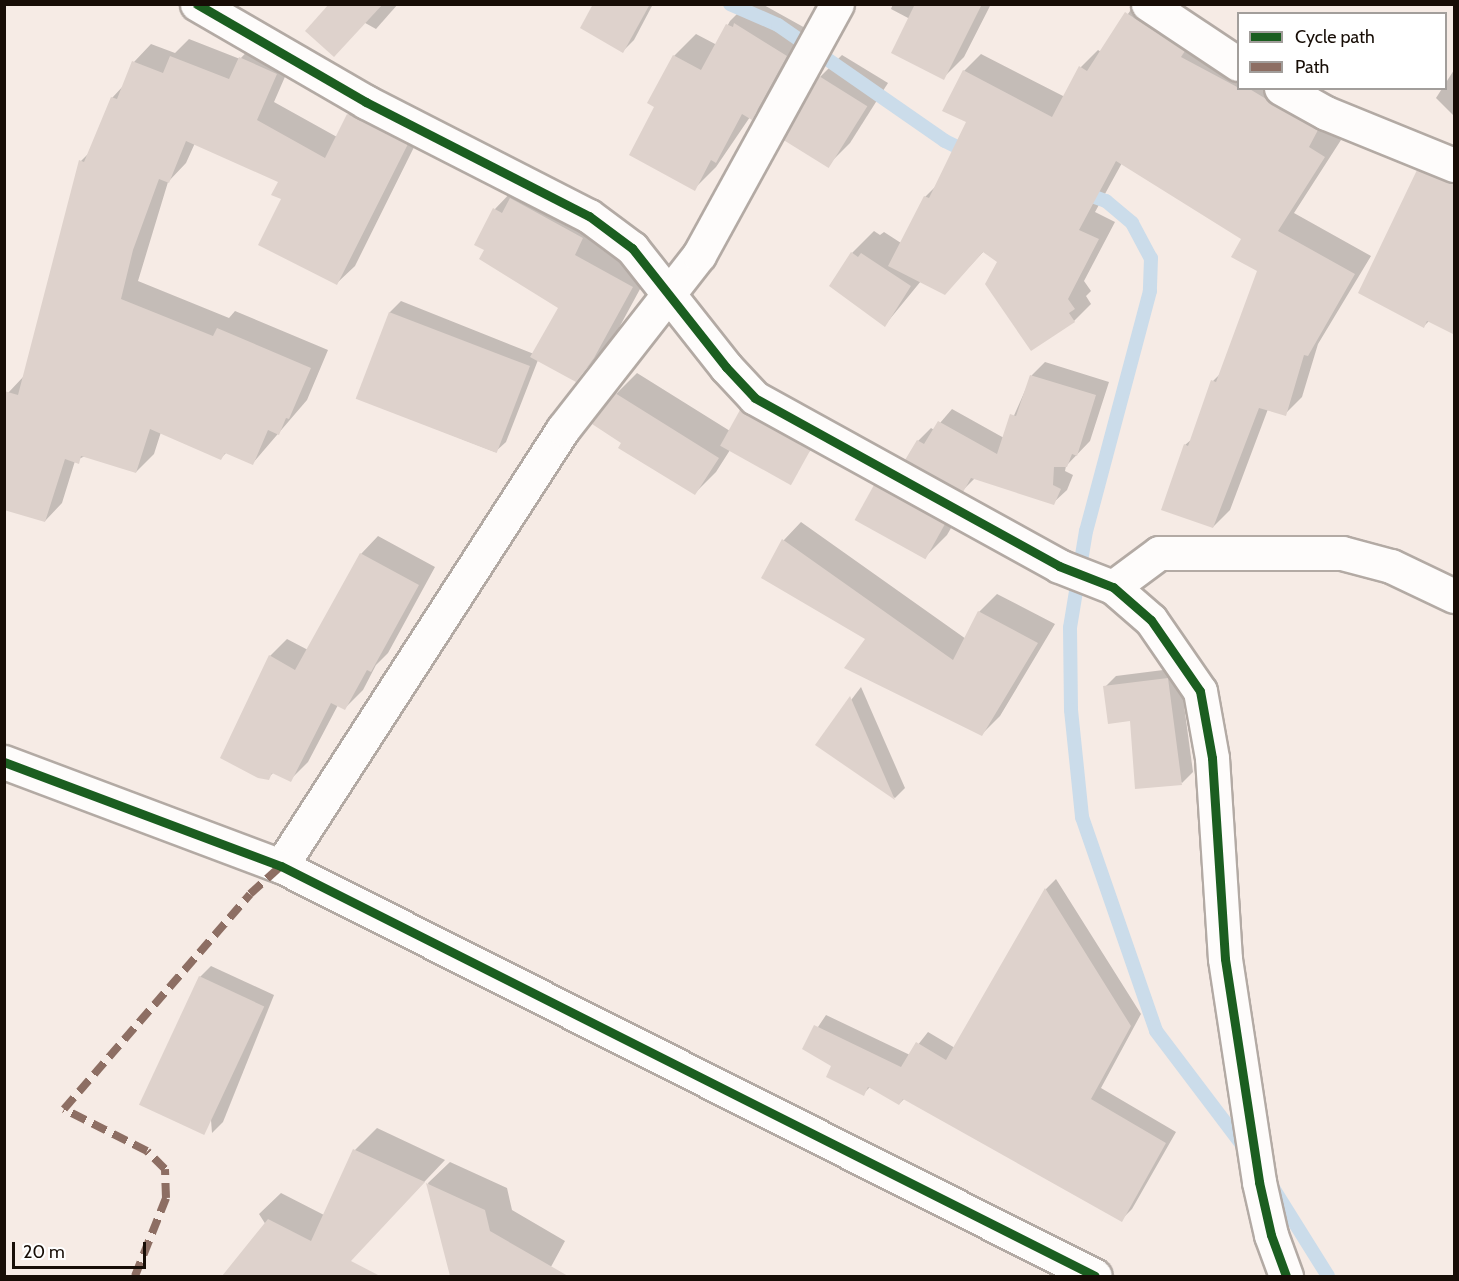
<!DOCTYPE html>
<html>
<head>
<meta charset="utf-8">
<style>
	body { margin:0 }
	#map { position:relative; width:1459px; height:1281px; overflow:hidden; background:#f6ebe5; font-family:Cabin,sans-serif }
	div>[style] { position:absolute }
	.shadow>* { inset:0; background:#0003 }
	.stream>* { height:14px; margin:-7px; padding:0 7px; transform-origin:7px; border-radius:7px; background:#cbdcea }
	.building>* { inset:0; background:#ded2cc; transform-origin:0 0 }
	.roads { filter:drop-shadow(2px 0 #b3aaa4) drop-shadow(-2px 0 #b3aaa4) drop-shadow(0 2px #b3aaa4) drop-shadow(0 -2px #b3aaa4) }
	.minor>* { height:33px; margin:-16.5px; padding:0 16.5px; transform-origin:16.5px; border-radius:16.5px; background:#fefcfb }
	.tertiary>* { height:33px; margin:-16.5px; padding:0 16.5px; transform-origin:16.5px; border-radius:16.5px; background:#fefcfb }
	.quiet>* { height:8px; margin-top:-4px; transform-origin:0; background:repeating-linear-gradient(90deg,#8d6e63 0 15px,transparent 0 23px) }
	.cycleway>* { height:9px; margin:-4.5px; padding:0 4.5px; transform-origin:4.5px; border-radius:4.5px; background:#1b5e20 }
	span { translate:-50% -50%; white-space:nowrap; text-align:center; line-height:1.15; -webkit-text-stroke:4.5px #fff; paint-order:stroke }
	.frame { position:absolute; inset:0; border:6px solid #170d06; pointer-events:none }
	.legend { position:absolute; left:1237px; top:12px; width:210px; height:78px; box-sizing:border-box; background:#fff; border:2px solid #a29e9b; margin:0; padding:8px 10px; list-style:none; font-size:18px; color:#170d06 }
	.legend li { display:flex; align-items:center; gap:12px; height:30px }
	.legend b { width:30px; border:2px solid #a29e9b }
	.scale { position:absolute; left:12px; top:1242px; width:134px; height:27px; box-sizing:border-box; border:3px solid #170d06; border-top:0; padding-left:8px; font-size:18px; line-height:21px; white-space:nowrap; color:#170d06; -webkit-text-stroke:4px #fff; paint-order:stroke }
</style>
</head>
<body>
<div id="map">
	<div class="shadow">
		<i style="clip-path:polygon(331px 4px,398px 4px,376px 29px)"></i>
		<i style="clip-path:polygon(595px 4px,653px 4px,634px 40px,623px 51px)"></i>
		<i style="clip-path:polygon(747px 4px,762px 4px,807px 29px,774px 96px,750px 117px,716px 167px,694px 189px,656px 106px,674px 56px,696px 34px,717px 45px,730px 21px)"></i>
		<i style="clip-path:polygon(893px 4px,991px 4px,964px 57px,943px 78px,910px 19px,891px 9px)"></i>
		<i style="clip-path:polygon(1135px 4px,1238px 58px,1238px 88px,1294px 88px,1325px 129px,1341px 140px,1294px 213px,1371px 256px,1318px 344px,1302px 397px,1285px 414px,1268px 409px,1230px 510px,1213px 527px,1185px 445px,1192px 439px,1213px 381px,1222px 372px,1259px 271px,1243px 239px,1122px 163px,1095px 212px,1115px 222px,1084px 281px,1091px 291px,1086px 296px,1091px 304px,1074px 321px,984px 251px,945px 293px,921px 281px,885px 325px,852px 253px,874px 231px,880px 235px,884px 232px,901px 243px,925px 197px,936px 186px,968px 122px,964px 71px,981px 54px,1065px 97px,1081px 67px,1098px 50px,1101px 52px)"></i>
		<i style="clip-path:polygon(189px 39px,240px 59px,258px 40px,294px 56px,274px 102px,337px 137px,348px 115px,365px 97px,424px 127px,355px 266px,337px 283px,283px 199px,280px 181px,195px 143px,186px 163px,168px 182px,138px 281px,229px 318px,235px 311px,328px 350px,307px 400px,253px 463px,227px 452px,221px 458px,161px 432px,154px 454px,136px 472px,85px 456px,75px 461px,62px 503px,45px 521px,8px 393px,24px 376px,81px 161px,89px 153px,112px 98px,124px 85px,134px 62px,151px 44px,175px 53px)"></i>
		<i style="clip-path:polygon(842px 55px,888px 83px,850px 143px,828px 165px,786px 139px,820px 77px)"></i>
		<i style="clip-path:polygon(1454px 70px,1454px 116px,1436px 98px)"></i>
		<i style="clip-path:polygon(1434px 156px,1454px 165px,1454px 333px,1429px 321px,1424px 326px,1419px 171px)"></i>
		<i style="clip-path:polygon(514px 189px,652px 267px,614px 337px,576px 380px,538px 360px,506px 442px,495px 452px,357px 398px,390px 312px,401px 301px,534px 354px,560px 308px,486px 249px,495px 209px)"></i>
		<i style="clip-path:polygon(1045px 362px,1109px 382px,1090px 441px,1066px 466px,1065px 471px,1073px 475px,1067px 490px,1053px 503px,975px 478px,963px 490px,918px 441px,931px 428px,934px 430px,952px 409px,1004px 438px,1032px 375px)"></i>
		<i style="clip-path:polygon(637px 373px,730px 431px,742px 411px,764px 389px,831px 428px,784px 479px,730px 450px,716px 472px,695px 493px,623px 442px,616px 394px)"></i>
		<i style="clip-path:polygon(898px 464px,966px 502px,947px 535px,925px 557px,876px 486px)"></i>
		<i style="clip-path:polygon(801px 522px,966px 639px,979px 612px,997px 594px,1055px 624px,1000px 716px,982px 734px,868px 638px,763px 577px,784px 540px)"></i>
		<i style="clip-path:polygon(378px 536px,435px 567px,388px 653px,376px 665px,363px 690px,345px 708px,338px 705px,308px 762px,290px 780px,274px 772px,268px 778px,270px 656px,287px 639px,308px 650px,361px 554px)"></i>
		<i style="clip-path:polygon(1179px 668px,1193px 772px,1182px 783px,1105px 687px,1116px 676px)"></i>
		<i style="clip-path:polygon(861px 687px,905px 788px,895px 798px,817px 745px)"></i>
		<i style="clip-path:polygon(1056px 879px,1141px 1014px,1101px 1088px,1176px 1132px,1132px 1209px,1121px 1220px,905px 1098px,899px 1104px,870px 1087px,863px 1094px,833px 1066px,804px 1048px,826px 1015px,910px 1055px,928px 1032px,955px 1048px,1046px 889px)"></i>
		<i style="clip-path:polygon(211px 966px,274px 995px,223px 1122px,212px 1133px,200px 977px)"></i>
		<i style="clip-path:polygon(377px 1128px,445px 1160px,338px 1273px,330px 1276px,224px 1276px,266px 1225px,259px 1214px,281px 1193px,324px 1215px,355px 1150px)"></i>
		<i style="clip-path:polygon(450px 1162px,507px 1188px,512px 1210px,565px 1241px,546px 1276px,451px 1276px,428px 1183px)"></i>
	</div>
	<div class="stream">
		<i style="left:730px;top:4px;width:52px;rotate:23.6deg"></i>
		<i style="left:778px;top:25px;width:203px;rotate:34.8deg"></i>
		<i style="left:945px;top:141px;width:28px;rotate:26deg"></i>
		<i style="left:1081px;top:192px;width:27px;rotate:20deg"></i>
		<i style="left:1106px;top:201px;width:34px;rotate:40deg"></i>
		<i style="left:1132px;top:223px;width:40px;rotate:62deg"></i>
		<i style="left:1151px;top:258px;width:33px;rotate:92deg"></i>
		<i style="left:1150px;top:291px;width:248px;rotate:104.9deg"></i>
		<i style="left:1086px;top:531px;width:98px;rotate:99.4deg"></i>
		<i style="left:1070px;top:628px;width:82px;rotate:89.3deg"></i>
		<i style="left:1071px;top:710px;width:108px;rotate:84.1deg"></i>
		<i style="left:1082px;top:817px;width:226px;rotate:70.9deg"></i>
		<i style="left:1156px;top:1031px;width:149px;rotate:52.9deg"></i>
		<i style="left:1268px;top:1180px;width:113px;rotate:58deg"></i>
	</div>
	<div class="building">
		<i style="clip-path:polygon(329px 4px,383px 4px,334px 57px,305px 31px)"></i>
		<i style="clip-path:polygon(593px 4px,650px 4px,623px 53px,580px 28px)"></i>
		<i style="clip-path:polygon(915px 4px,982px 4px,944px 80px,891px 53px)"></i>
		<i style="clip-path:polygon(1125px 12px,1185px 51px,1181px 57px,1239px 88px,1248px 88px,1318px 130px,1309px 147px,1325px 157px,1278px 231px,1355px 274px,1308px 356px,1304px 355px,1286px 416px,1259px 408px,1213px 528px,1161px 510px,1184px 444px,1188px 446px,1211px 380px,1216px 382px,1257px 271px,1231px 257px,1241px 239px,1116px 161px,1079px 230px,1099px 239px,1068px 299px,1075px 309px,1069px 313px,1075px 322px,1031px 351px,985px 284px,997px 262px,983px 252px,945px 295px,888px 266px,924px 196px,929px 198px,966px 122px,942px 111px,963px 70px,1052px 117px,1079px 66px,1087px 71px)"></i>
		<i style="clip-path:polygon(734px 23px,787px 56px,752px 120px,742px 114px,716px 163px,711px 160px,695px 191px,629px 155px,654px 107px,647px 103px,673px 55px,701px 70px,726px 24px,733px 27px)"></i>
		<i style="clip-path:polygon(170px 56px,229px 79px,239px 57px,277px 74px,257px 120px,325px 158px,347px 114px,408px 144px,337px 285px,258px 245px,281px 199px,271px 195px,278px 182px,186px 141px,169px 183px,159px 179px,133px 250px,121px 299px,213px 336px,217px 328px,311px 368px,289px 419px,286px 418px,279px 435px,268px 430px,253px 465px,225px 453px,221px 460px,150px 429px,136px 473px,81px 456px,79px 464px,65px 459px,45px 522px,4px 510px,4px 391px,18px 395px,79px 160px,84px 162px,111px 97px,117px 99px,132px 61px,163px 73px)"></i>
		<i style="left:819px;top:76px;width:57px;height:73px;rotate:32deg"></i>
		<i style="clip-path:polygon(1417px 170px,1455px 183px,1455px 335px,1427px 321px,1424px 328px,1358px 293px)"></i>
		<i style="clip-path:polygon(510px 198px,583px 238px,575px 255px,633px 287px,594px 358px,576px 382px,530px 357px,558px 308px,479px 259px,484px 250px,474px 245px,493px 208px,502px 213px)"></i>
		<i style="clip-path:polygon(851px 252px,858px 257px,861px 253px,911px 286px,885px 327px,829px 286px)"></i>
		<i style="left:389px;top:312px;width:151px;height:93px;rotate:21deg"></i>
		<i style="clip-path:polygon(1030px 375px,1096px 395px,1077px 456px,1072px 454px,1067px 467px,1054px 467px,1053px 485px,1061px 489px,1054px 505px,971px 478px,963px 492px,905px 460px,917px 440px,924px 444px,938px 421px,997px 454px,1010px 414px,1016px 416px)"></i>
		<i style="clip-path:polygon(615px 393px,719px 458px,695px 495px,618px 448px,621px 443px,592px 424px)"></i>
		<i style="left:740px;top:410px;width:81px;height:41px;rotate:29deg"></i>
		<i style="left:874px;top:485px;width:81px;height:40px;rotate:29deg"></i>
		<i style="clip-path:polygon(782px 539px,953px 660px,978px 611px,1038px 643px,982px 736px,844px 668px,865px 639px,761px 578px)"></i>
		<i style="clip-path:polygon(360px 553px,419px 585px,371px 672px,367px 670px,345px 710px,331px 703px,291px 782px,272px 773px,269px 780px,258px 778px,220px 758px,269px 655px,295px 670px)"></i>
		<i style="clip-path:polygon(1168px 678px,1182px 785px,1135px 789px,1130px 721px,1108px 724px,1103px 686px)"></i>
		<i style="clip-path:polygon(850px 696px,895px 800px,815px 745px)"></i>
		<i style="clip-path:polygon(1045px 888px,1131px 1026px,1091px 1099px,1166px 1143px,1122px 1222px,903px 1099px,899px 1105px,868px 1087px,864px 1096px,826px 1077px,831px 1066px,802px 1049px,814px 1025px,901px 1067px,916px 1042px,946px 1060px)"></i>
		<i style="left:199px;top:976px;width:72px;height:142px;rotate:25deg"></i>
		<i style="clip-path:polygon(353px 1149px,425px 1182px,351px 1261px,380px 1276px,222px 1276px,268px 1219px,311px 1241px)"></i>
		<i style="clip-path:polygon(426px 1183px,485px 1210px,490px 1231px,568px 1276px,450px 1276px)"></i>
	</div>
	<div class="roads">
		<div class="minor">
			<i style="left:197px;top:4px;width:195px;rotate:30.1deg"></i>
			<i style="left:366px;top:102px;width:250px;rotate:27.1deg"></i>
			<i style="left:589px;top:216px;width:54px;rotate:36.7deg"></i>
			<i style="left:632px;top:248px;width:152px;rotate:51.7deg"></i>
			<i style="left:726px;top:367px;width:42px;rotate:46.9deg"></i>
			<i style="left:755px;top:398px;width:347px;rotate:28.9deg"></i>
			<i style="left:1059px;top:566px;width:58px;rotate:21.3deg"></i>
			<i style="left:1113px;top:587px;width:50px;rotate:41deg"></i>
			<i style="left:1151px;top:620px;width:86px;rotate:55.4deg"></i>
			<i style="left:1200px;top:691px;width:68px;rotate:79.8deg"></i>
			<i style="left:1212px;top:758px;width:201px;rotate:86.3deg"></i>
			<i style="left:1225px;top:959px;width:226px;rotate:81.3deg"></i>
			<i style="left:1259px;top:1182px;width:54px;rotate:77.2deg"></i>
			<i style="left:1271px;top:1235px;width:44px;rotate:69.9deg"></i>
			<i style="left:1148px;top:4px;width:108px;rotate:33.7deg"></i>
			<i style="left:1281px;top:88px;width:51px;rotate:29.1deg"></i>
			<i style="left:1326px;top:113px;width:138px;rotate:22.1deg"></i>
			<i style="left:1113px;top:587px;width:57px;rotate:-36.5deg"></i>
			<i style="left:1159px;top:553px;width:183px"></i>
			<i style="left:1342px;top:553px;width:51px;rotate:14.9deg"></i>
			<i style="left:1391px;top:566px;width:70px;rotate:25.5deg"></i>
			<i style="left:281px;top:866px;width:520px;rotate:-57.17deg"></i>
			<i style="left:563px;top:429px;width:221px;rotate:-52deg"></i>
			<i style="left:699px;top:255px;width:286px;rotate:-61.2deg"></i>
		</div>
		<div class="tertiary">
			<i style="left:4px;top:762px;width:296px;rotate:20.6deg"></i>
			<i style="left:281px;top:866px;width:911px;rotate:26.73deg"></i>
		</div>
	</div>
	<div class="quiet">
		<i style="left:135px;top:1276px;width:84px;rotate:-68.3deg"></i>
		<i style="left:166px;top:1198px;width:29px;rotate:-92deg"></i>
		<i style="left:165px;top:1169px;width:25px;rotate:-135deg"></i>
		<i style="left:147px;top:1151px;width:93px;rotate:-153.2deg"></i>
		<i style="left:64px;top:1109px;width:284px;rotate:-49.1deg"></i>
		<i style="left:250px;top:894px;width:42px;rotate:-42.1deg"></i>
	</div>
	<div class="cycleway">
		<i style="left:197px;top:4px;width:195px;rotate:30.1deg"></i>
		<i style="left:366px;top:102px;width:250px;rotate:27.1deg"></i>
		<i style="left:589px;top:216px;width:54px;rotate:36.7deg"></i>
		<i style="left:632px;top:248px;width:152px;rotate:51.7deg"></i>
		<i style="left:726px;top:367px;width:42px;rotate:46.9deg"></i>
		<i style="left:755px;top:398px;width:347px;rotate:28.9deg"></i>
		<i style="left:1059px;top:566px;width:58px;rotate:21.3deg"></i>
		<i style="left:1113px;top:587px;width:50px;rotate:41deg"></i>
		<i style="left:1151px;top:620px;width:86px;rotate:55.4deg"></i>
		<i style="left:1200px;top:691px;width:68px;rotate:79.8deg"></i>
		<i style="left:1212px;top:758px;width:201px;rotate:86.3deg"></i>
		<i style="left:1225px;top:959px;width:226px;rotate:81.3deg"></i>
		<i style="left:1259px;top:1182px;width:54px;rotate:77.2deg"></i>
		<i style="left:1271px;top:1235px;width:44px;rotate:69.9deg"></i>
		<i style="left:4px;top:762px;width:296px;rotate:20.6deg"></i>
		<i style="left:281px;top:866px;width:911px;rotate:26.73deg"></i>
	</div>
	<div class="frame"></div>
	<ul class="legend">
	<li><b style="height:8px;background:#1b5e20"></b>Cycle path</li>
	<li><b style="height:8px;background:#8d6e63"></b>Path</li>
	</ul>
	<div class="scale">20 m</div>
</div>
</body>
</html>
